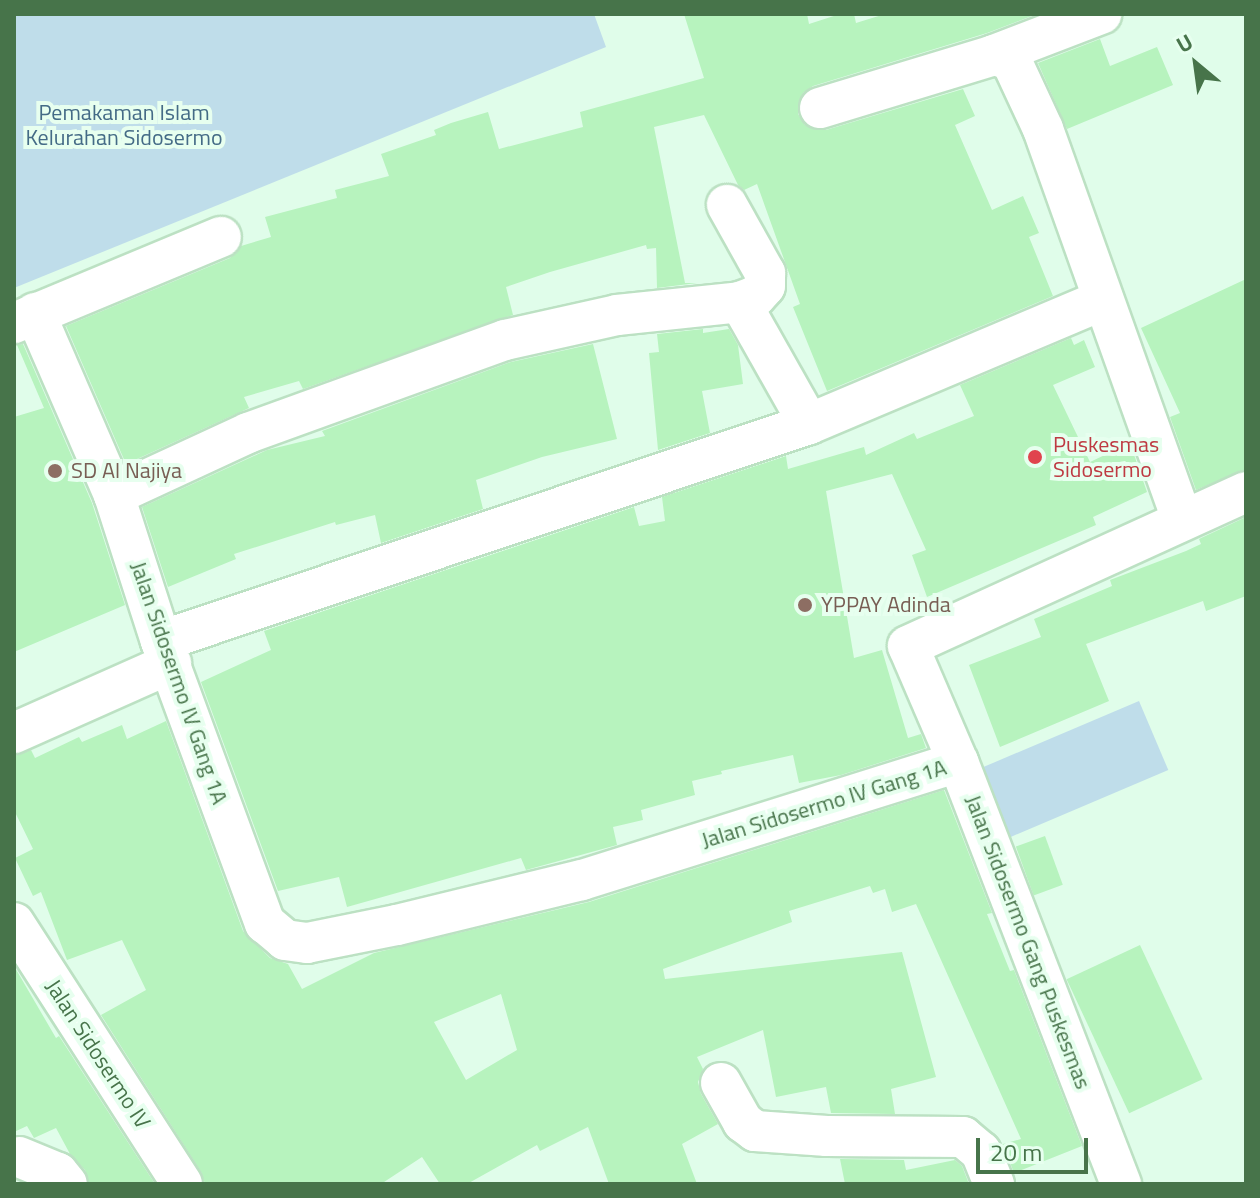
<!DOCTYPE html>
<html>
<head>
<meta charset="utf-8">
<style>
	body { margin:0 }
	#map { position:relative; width:1260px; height:1198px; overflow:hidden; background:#e0fdea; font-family:"Titillium Web",sans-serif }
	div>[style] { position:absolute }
	.green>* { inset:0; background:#bfddea; transform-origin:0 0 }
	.building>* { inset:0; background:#b7f3be; transform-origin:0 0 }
	.roads { filter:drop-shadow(2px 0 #bce1c3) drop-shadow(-2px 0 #bce1c3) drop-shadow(0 2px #bce1c3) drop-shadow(0 -2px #bce1c3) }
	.street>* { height:40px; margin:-20px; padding:0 20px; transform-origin:20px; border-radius:20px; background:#fff }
	.dots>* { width:22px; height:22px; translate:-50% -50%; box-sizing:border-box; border:4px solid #e7ffef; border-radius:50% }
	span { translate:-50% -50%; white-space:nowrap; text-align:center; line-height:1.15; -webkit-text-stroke:8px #e7ffef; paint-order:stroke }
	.park-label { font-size:22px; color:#446b86 }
	.health-label { font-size:22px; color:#be3a42 }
	.left { translate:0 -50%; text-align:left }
	.education-label { font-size:22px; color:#785e54 }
	.street-label { font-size:22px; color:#47744a }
	.frame { position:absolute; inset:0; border:16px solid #47744a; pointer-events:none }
	.north { position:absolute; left:1156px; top:24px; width:80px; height:80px; -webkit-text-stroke:6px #e7ffef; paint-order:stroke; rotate:331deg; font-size:22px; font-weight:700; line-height:32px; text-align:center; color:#47744a }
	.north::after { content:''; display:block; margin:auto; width:28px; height:36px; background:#47744a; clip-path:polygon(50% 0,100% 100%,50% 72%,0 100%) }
	.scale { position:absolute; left:976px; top:1138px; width:112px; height:36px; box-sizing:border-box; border:4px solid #47744a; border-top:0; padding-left:10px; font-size:24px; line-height:28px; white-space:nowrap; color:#47744a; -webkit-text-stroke:6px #e7ffef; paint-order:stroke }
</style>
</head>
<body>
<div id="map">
	<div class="green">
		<i style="clip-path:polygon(14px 14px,594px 14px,606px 47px,14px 288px)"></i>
		<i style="left:1139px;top:701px;width:75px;height:173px;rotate:67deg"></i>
	</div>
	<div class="building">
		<i style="clip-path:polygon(684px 14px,807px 14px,809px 24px,840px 14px,854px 14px,856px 23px,885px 14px,1037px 14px,987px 33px,813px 86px,803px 93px,798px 114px,805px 125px,826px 130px,963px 89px,975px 116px,955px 125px,992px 210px,1023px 196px,1039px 233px,1029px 237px,1053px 296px,827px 391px,793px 307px,800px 304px,757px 184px,744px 190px,738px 185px,704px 115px,654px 127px,685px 283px,697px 283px,657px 288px,656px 248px,647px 249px,646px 245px,550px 272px,506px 287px,513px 315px,303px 389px,299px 381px,244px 397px,249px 408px,126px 464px,66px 326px,230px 258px,241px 246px,271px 237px,265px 217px,337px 198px,335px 190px,389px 176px,381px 154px,436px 135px,434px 130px,451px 123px,488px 112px,499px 149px,583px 127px,580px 112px,704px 78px)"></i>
		<i style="clip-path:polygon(1100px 39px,1110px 66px,1157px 47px,1173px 85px,1067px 129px,1038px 63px)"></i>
		<i style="clip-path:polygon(1246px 279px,1246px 469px,1196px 490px,1170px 417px,1180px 413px,1141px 328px)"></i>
		<i style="clip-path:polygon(703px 329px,703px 333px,729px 329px,738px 345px,743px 384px,702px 391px,710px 433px,658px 450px,649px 353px,659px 352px,657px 334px)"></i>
		<i style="clip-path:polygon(1071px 338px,1074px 345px,1084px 340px,1095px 367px,1053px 385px,1090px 462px,1130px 443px,1147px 492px,1093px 517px,1096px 525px,927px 597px,912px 555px,926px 550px,892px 474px,826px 491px,854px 658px,882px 650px,908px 738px,921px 734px,926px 748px,841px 775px,799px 783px,793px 755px,721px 771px,722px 774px,692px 781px,695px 795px,641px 810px,643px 820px,613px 827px,617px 845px,526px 870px,521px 858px,347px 907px,339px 877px,278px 891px,201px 682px,271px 650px,264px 631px,634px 507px,639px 526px,665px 521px,662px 497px,786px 456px,788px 469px,864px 447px,866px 455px,914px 433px,917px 439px,974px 416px,960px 385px)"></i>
		<i style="clip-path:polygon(23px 344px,92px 503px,125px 605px,14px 652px,14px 417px,44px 408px,17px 345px)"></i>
		<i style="clip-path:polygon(593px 344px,617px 439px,542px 457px,476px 480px,483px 509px,381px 543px,375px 515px,336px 525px,335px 522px,234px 554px,236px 559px,168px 587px,142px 507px,267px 450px,325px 436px,322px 431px,511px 362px)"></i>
		<i style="clip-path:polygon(1246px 517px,1246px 596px,1206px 611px,1203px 601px,1086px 644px,1109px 701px,1000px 747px,969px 665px,1041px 637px,1034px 619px,1112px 586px,1110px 580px,1186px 551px,1201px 544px,1199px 539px)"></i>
		<i style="clip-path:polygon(evenodd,166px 721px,243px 931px,270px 958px,288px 964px,302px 989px,374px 953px,589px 902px,944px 790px,992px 913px,987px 914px,1010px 971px,1014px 970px,1082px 1146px,1014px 1173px,1003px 1144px,1021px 1139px,916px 904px,892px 912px,885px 889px,873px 893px,870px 886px,789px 911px,792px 922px,663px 969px,665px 979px,902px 952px,936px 1077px,891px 1089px,895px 1114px,831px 1113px,826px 1087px,776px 1097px,763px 1030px,697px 1057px,703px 1069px,698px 1082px,701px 1094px,718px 1124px,682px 1144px,697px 1184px,609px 1184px,588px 1127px,540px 1151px,537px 1145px,467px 1184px,440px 1184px,422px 1157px,381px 1184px,205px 1184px,201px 1172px,101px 1015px,146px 990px,122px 940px,67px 960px,41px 892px,33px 896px,15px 858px,33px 849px,14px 810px,14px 756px,31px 750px,35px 758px,79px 737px,82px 742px,122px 725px,127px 739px,166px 721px,501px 994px,517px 1050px,466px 1080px,434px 1022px,501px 994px)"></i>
		<i style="left:1045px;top:836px;width:52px;height:31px;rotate:70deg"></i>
		<i style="left:1140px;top:945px;width:148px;height:81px;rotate:65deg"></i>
		<i style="clip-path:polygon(14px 966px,56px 1038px,59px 1036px,155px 1184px,89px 1184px,85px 1170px,70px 1154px,56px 1128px,34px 1138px,27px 1126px,14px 1132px)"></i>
		<i style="clip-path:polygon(840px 1159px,904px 1160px,906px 1170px,955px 1160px,962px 1166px,969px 1184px,845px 1184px)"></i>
	</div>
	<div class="roads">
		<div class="street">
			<i style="left:994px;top:55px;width:115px;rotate:-21deg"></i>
			<i style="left:820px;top:108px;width:182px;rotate:-16.9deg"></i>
			<i style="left:994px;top:55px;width:18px;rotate:16deg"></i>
			<i style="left:1011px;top:60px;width:76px;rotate:65.1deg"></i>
			<i style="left:1043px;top:129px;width:415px;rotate:70.4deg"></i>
			<i style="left:740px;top:302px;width:140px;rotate:60.5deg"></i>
			<i style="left:35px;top:313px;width:198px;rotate:66.5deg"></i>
			<i style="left:114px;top:495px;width:153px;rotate:72.2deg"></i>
			<i style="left:161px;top:641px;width:301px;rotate:69.8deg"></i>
			<i style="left:265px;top:923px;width:26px;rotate:40deg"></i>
			<i style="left:285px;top:940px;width:22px;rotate:8deg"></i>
			<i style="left:307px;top:943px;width:92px;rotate:-11.3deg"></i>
			<i style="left:397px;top:925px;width:190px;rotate:-13.7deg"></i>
			<i style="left:582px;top:880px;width:394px;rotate:-17.4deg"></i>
			<i style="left:14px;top:323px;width:224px;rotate:-22.6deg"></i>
			<i style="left:114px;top:495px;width:148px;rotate:-24.8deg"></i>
			<i style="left:248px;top:433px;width:273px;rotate:-19.9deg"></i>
			<i style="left:505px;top:340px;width:115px;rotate:-12.6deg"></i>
			<i style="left:617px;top:315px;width:124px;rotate:-6deg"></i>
			<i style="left:740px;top:302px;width:17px;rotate:-21deg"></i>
			<i style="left:756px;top:296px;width:13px;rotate:-48deg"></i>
			<i style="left:765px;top:286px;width:13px;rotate:-90deg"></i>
			<i style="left:765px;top:273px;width:78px;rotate:-119.2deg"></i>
			<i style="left:161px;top:641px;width:683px;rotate:-18.51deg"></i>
			<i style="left:809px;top:424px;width:318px;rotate:-22.9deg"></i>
			<i style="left:14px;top:733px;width:172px;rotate:-24deg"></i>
			<i style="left:14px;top:923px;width:310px;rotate:57.2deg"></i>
			<i style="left:721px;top:1083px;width:45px;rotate:60.6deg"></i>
			<i style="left:743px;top:1122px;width:15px;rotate:37deg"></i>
			<i style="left:755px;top:1131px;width:72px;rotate:4deg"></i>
			<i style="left:827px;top:1136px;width:136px;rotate:0.4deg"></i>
			<i style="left:963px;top:1137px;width:23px;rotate:40deg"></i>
			<i style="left:981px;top:1152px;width:35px;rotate:68deg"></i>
			<i style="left:19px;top:1157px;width:42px;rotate:22.3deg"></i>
			<i style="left:58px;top:1173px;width:14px;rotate:51deg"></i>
			<i style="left:1121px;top:1184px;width:452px;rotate:-111.1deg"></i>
			<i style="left:958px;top:762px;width:126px;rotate:-113.3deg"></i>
			<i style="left:908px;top:646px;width:371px;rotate:-24.5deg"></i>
		</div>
	</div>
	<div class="dots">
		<i style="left:1035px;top:457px;background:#e0444e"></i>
		<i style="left:55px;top:471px;background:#8d6e63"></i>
		<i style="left:805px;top:605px;background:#8d6e63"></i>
	</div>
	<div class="park-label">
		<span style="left:124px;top:125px">Pemakaman Islam<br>Kelurahan Sidosermo</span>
	</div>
	<div class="health-label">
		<span class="left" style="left:1053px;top:457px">Puskesmas<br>Sidosermo</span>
	</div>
	<div class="education-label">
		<span class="left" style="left:71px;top:471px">SD Al Najiya</span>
		<span class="left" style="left:821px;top:605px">YPPAY Adinda</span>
	</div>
	<div class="street-label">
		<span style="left:179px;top:683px;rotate:71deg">Jalan Sidosermo IV Gang 1A</span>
		<span style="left:824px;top:804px;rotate:-17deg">Jalan Sidosermo IV Gang 1A</span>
		<span style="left:1028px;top:942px;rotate:69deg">Jalan Sidosermo Gang Puskesmas</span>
		<span style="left:98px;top:1054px;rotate:57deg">Jalan Sidosermo IV</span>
	</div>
	<div class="frame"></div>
	<div class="north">U</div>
	<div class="scale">20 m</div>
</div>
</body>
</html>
